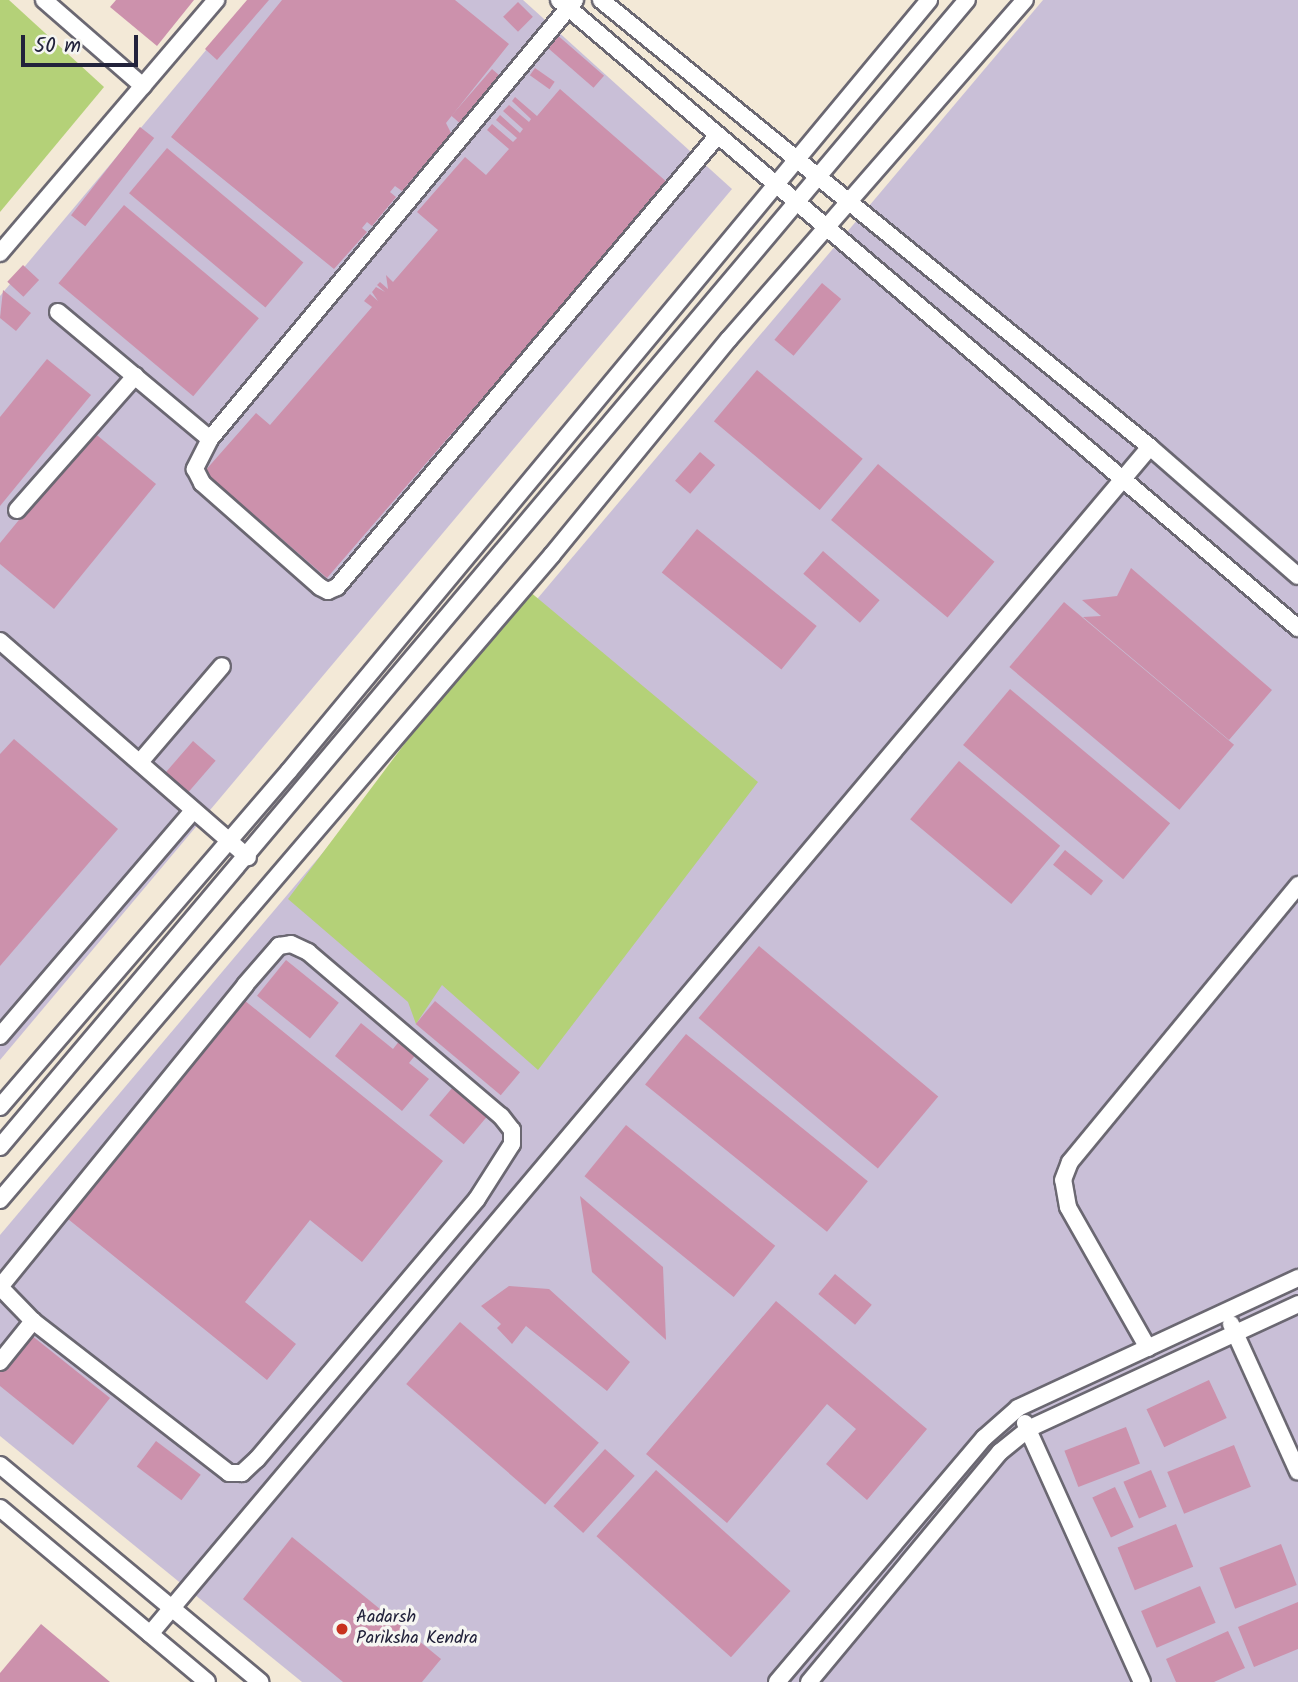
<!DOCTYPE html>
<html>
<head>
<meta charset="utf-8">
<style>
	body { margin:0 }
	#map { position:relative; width:1298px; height:1682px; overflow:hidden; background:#f3e9d7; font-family:Kalam,sans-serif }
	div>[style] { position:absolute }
	.industrial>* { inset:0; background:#c9bfd7 }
	.green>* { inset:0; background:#b4d178 }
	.building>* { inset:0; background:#cc91ac; transform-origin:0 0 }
	.roads { filter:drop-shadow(2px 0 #6b6872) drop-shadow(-2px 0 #6b6872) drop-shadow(0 2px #6b6872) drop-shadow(0 -2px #6b6872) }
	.minor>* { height:16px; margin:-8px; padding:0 8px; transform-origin:8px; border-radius:8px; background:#fff }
	.dots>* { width:19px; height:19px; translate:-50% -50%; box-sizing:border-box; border:4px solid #f6f6f2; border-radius:50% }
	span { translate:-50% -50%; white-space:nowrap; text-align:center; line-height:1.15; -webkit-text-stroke:7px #f6f6f2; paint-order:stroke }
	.poi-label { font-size:18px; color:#22223b }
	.left { translate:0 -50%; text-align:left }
	.scale { position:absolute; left:21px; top:35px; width:117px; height:32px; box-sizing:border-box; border:4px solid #22223b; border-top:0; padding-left:9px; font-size:21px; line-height:24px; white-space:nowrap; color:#22223b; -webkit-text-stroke:5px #f6f6f2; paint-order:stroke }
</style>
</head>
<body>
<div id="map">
	<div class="industrial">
		<i style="clip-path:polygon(248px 0,523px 0,732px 189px,0 1060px,0 296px)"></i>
		<i style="clip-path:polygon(1043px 0,1298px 0,1298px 1682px,302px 1682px,0 1436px,0 1235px)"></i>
	</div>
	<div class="green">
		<i style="clip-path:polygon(0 0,9px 0,104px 87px,0 212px)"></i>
		<i style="clip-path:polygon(523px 586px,758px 782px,538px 1070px,442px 985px,416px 1024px,408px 1002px,288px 899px)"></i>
	</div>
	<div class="building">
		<i style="clip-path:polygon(116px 0,194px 0,157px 46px,110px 7px)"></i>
		<i style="clip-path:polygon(247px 0,269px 0,217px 60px,205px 49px)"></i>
		<i style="clip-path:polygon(282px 0,455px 0,509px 44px,446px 123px,451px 133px,402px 191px,395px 186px,390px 192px,396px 197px,372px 226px,367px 222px,362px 228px,367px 232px,334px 269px,171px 137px)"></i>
		<i style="left:518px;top:2px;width:21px;height:21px;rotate:45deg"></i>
		<i style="left:555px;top:33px;width:65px;height:16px;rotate:41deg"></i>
		<i style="left:535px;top:68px;width:24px;height:9px;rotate:35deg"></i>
		<i style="left:492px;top:69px;width:11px;height:62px;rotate:41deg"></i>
		<i style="clip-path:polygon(560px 89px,668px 183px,327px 578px,204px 472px,256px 413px,270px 425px,372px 307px,364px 301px,370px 294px,378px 301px,372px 292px,376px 287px,385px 292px,377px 285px,380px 282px,388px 289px,386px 275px,393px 282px,438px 230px,417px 212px,465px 157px,486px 175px,509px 149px,487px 130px,492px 124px,513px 142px,517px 138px,496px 120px,500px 115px,520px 133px,523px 129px,503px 111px,509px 105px,529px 122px,531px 119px,512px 101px,515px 97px,537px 116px)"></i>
		<i style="left:140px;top:127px;width:18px;height:112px;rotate:38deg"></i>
		<i style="left:167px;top:148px;width:178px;height:59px;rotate:40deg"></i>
		<i style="left:124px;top:205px;width:176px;height:102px;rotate:40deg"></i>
		<i style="left:23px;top:265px;width:22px;height:23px;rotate:43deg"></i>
		<i style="left:822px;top:283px;width:25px;height:74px;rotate:40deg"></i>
		<i style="clip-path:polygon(3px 290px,31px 313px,16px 331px,0 318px)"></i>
		<i style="clip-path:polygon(47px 359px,91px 395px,0 506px,0 417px)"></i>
		<i style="left:757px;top:370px;width:138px;height:67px;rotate:40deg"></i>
		<i style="clip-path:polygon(92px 431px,156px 484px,54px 609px,0 564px,0 543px)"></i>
		<i style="left:700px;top:452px;width:20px;height:38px;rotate:41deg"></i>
		<i style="left:878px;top:464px;width:152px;height:73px;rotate:40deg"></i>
		<i style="left:697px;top:529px;width:154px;height:56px;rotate:39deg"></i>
		<i style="left:823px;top:551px;width:75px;height:30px;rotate:41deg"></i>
		<i style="clip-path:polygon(1131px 568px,1272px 690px,1229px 740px,1083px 617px,1101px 616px,1082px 600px,1117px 596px)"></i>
		<i style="left:1064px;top:602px;width:222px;height:85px;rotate:40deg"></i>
		<i style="left:1010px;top:689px;width:209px;height:73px;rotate:40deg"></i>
		<i style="clip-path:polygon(14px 739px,118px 829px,0 966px,0 754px)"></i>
		<i style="left:193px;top:741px;width:30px;height:46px;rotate:41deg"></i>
		<i style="left:959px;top:761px;width:132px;height:76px;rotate:40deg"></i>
		<i style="left:1065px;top:850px;width:49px;height:19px;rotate:39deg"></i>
		<i style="left:759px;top:946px;width:234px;height:94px;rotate:40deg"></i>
		<i style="left:286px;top:960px;width:68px;height:46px;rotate:39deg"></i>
		<i style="clip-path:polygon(244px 1000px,443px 1161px,362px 1262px,310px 1220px,245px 1302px,296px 1344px,267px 1380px,68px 1219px)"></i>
		<i style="left:435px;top:1001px;width:111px;height:30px;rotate:40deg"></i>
		<i style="clip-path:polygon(361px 1023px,393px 1049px,404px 1035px,421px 1048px,409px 1063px,429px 1079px,402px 1111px,335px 1056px)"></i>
		<i style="left:686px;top:1034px;width:234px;height:65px;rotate:39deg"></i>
		<i style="left:453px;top:1087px;width:45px;height:37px;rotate:40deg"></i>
		<i style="left:626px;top:1125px;width:192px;height:66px;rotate:39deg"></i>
		<i style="clip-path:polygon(580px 1196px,663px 1267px,666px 1340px,592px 1272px)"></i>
		<i style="left:835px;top:1274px;width:48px;height:26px;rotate:40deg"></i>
		<i style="clip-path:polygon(509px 1286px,549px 1289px,630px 1362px,607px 1391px,526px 1326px,512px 1344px,497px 1328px,501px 1324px,481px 1306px)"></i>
		<i style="clip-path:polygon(776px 1301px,927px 1429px,867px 1500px,826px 1464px,856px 1429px,827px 1404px,727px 1523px,646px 1454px)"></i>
		<i style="left:460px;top:1322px;width:184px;height:82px;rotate:41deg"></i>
		<i style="clip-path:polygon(26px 1331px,110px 1398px,73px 1445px,0 1386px,0 1364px)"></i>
		<i style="left:1209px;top:1380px;width:42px;height:69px;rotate:65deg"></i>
		<i style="left:1126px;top:1427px;width:39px;height:66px;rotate:69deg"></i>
		<i style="left:156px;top:1441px;width:56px;height:32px;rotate:37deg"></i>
		<i style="left:1234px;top:1445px;width:45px;height:72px;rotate:68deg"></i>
		<i style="left:605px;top:1449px;width:40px;height:77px;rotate:42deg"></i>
		<i style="left:656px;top:1470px;width:181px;height:89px;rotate:42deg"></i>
		<i style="left:1151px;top:1470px;width:40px;height:30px;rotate:67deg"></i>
		<i style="left:1115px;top:1487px;width:44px;height:25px;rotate:65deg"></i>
		<i style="left:1176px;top:1524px;width:46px;height:63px;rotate:68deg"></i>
		<i style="clip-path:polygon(292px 1537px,441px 1659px,422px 1682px,343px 1682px,243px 1599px)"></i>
		<i style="left:1281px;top:1544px;width:44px;height:66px;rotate:69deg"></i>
		<i style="left:1200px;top:1586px;width:40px;height:64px;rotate:67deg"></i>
		<i style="clip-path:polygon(1298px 1602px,1298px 1649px,1254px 1667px,1238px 1627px)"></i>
		<i style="clip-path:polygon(41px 1624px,110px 1682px,0 1682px,0 1673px)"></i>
		<i style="clip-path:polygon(1228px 1631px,1245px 1668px,1214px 1682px,1176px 1682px,1166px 1659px)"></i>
	</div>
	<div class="roads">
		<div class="minor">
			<i style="left:44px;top:0;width:131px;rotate:41deg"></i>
			<i style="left:559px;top:0;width:970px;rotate:40.36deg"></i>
			<i style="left:575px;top:0;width:571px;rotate:129.74deg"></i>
			<i style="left:210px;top:439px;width:34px;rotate:117deg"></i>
			<i style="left:195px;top:469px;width:16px;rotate:63deg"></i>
			<i style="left:202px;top:483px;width:157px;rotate:41.4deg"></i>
			<i style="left:320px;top:587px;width:9px;rotate:27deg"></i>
			<i style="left:328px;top:591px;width:10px;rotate:-24deg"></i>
			<i style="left:337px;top:587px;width:591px;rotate:-49.87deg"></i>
			<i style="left:601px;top:0;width:708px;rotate:39.15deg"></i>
			<i style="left:1150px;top:447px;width:196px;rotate:41.1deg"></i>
			<i style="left:0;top:253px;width:333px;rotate:-49.5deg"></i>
			<i style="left:58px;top:312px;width:198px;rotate:39.9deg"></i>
			<i style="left:17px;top:510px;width:179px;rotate:-48.6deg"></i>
			<i style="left:0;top:641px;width:329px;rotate:41.1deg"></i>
			<i style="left:140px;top:762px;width:126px;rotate:-49.5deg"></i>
			<i style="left:291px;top:944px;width:19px;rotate:25deg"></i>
			<i style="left:308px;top:952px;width:253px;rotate:40.4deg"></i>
			<i style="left:501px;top:1116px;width:18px;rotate:52deg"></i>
			<i style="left:512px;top:1130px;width:14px;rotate:90deg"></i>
			<i style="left:512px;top:1144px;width:65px;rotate:122.5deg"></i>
			<i style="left:477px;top:1199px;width:341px;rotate:130.2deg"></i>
			<i style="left:257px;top:1459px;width:21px;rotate:137deg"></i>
			<i style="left:242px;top:1473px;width:13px;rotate:180deg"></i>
			<i style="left:229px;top:1473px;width:248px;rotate:-142.2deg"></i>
			<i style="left:33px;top:1321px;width:47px;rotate:-134.1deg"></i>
			<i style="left:0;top:1287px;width:389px;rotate:-50.9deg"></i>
			<i style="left:245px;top:985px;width:52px;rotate:-48.9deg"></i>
			<i style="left:279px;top:946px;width:12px;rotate:-9deg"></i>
			<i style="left:0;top:1036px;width:295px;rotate:-49.4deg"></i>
			<i style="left:0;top:1107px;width:443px;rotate:-49.3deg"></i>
			<i style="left:289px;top:771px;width:1002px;rotate:-50.3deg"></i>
			<i style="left:0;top:1147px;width:1500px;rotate:-49.87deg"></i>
			<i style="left:0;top:1200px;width:849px;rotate:-49.44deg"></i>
			<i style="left:552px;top:555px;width:279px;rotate:-50.7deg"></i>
			<i style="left:729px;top:339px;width:450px;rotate:-48.9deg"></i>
			<i style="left:1231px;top:1324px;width:162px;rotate:65.6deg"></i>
			<i style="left:1148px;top:1348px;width:162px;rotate:-119.6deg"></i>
			<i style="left:1068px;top:1207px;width:27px;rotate:-100deg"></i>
			<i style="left:1063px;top:1180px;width:19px;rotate:-69deg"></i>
			<i style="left:1070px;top:1162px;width:359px;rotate:-50.5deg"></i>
			<i style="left:0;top:1362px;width:53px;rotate:-51.2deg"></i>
			<i style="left:1025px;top:1423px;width:284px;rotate:65.7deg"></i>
			<i style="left:0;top:1465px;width:339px;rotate:39.8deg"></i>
			<i style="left:0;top:1508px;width:270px;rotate:40deg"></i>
			<i style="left:150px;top:1634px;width:1552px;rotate:-49.89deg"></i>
			<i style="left:777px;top:1682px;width:320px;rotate:-49.7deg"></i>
			<i style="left:984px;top:1438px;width:45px;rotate:-41.4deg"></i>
			<i style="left:1018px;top:1408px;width:309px;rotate:-24.9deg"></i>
			<i style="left:809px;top:1682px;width:299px;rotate:-50.3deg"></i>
			<i style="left:1000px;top:1452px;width:36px;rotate:-39deg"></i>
			<i style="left:1028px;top:1429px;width:298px;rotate:-24.8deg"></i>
		</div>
	</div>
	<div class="dots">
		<i style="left:342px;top:1629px;background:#c8321e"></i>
	</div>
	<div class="poi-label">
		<span class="left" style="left:356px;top:1629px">Aadarsh<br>Pariksha Kendra</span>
	</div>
	<div class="scale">50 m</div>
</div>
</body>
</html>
